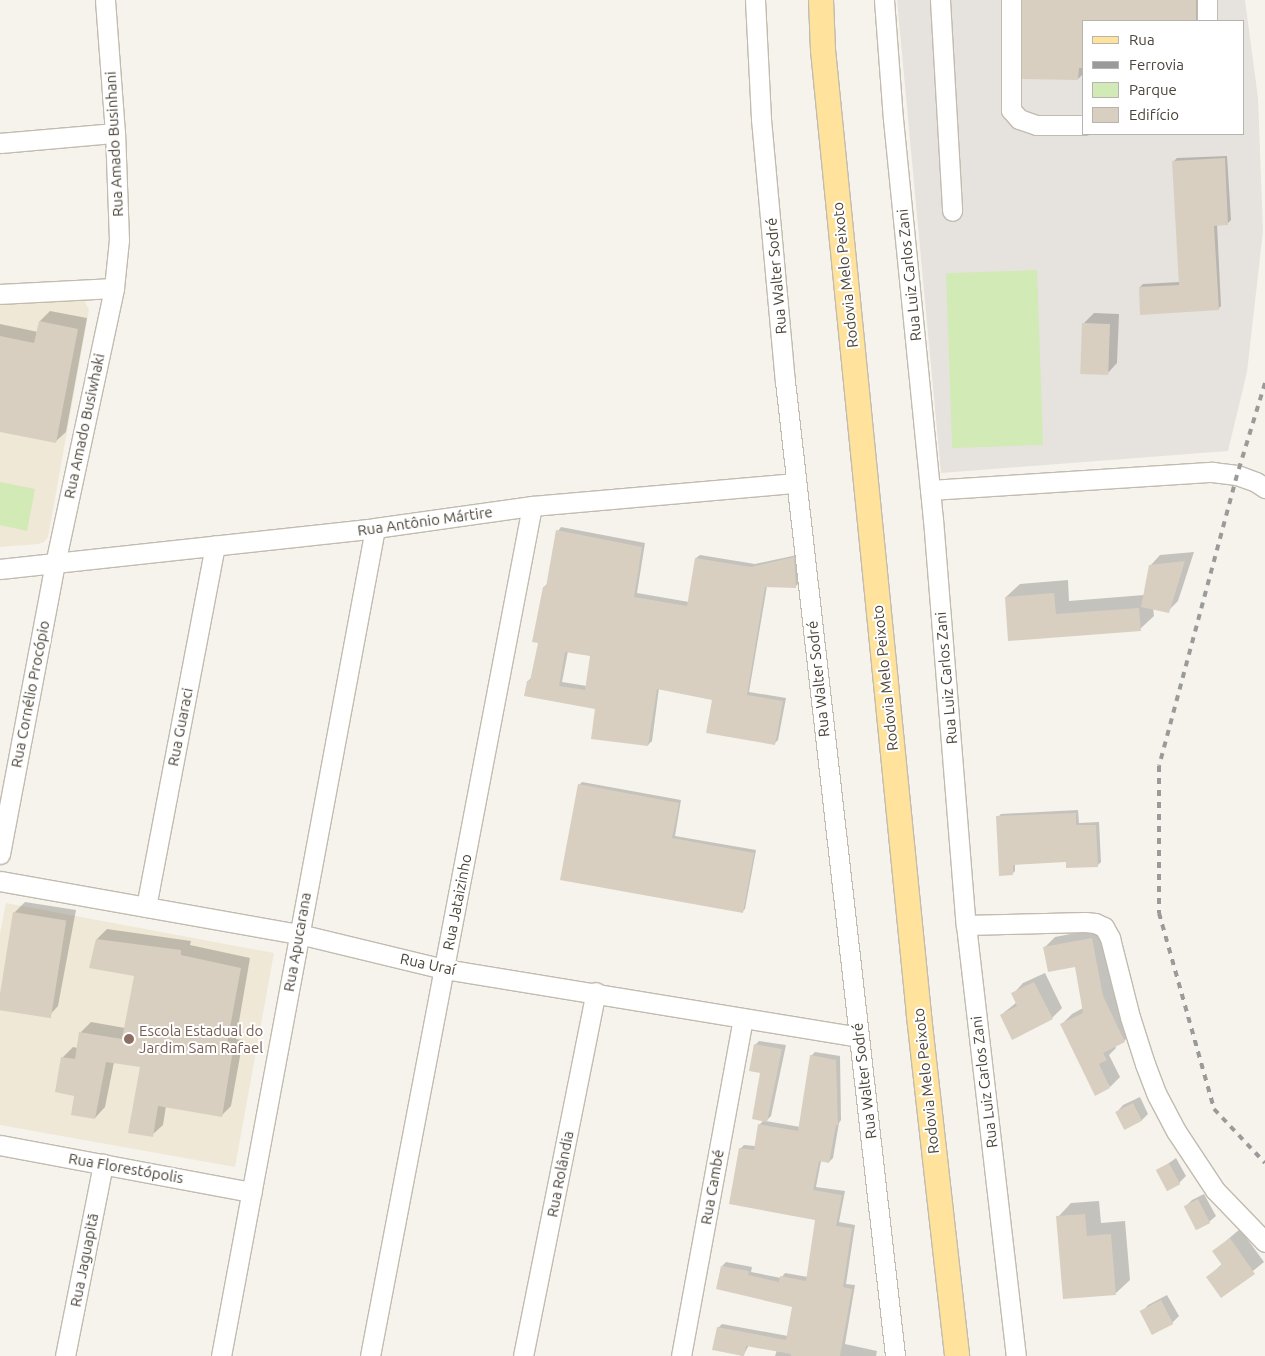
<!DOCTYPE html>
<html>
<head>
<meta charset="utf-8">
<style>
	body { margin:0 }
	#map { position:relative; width:1265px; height:1356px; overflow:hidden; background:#f6f3ec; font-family:Ubuntu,sans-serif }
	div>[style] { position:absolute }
	.industrial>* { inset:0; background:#e6e2dd }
	.education>* { inset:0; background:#efe8d6 }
	.green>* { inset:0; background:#d2eab5; transform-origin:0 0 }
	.shadow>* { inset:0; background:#0003 }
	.building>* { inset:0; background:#d8cfc1; transform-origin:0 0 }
	.roads { filter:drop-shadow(1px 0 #c2bbae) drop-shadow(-1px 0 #c2bbae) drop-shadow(0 1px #c2bbae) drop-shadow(0 -1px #c2bbae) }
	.minor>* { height:19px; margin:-9.5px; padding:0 9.5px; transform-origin:9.5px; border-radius:9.5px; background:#fff }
	.major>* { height:24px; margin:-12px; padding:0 12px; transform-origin:12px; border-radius:12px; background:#ffe39c }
	.rail>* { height:4px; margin-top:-2px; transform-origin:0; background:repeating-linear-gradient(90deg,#9a9a9a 0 6px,transparent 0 12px) }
	.dots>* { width:14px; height:14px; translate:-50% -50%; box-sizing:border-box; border:2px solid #fff; border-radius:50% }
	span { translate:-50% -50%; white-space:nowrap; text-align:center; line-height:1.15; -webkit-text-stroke:4px #fff; paint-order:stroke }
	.street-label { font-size:15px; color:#4b4439 }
	.education-label { font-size:15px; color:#785e54 }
	.left { translate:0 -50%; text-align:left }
	.legend { position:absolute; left:1082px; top:20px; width:162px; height:115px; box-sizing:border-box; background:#fff; border:1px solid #b7b4b0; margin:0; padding:6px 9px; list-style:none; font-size:15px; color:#4b4439 }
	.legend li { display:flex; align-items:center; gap:10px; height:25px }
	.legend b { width:25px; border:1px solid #b7b4b0 }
</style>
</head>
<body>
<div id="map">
	<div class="industrial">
		<i style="clip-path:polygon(evenodd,897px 0,1245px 0,1258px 98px,1263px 231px,1247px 372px,1228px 451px,941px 473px,897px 0,1084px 21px,1244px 21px,1244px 134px,1084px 134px,1084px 21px)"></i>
	</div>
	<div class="education">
		<i style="clip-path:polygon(82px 296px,89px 310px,48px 537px,44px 542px,38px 544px,0 547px,0 305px)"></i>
		<i style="clip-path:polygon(6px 903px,274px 953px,235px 1167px,0 1125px,0 934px)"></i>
	</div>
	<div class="green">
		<i style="left:1037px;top:270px;width:175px;height:91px;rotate:88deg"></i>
		<i style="clip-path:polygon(0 482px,35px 489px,27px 531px,0 525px)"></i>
	</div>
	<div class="shadow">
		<i style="clip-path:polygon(1024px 0,1206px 0,1209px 21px,1084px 21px,1084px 73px,1078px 79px)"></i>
		<i style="clip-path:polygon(1227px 156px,1231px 220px,1228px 223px,1217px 224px,1221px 306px,1218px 309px,1140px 287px,1143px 284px,1180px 282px,1174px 161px,1177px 158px)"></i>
		<i style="clip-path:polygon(50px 311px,87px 318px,66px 432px,55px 442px,0 431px,0 324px,38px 332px,40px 321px)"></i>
		<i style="clip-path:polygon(1094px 313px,1119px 314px,1117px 363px,1107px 374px,1084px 323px)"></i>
		<i style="clip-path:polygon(evenodd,561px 527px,645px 543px,637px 593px,689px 602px,696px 558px,700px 555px,755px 564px,797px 555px,799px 583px,795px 587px,767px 586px,749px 692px,786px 698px,778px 740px,775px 743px,713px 699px,659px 688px,652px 741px,648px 745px,596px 708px,528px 681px,531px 678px,539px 642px,544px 587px,548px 583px,558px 531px,561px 527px,568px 651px,591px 655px,587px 686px,562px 682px,568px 651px)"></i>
		<i style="clip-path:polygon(1194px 552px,1178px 601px,1168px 611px,1153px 608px,1154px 616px,1140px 629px,1009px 639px,1006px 597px,1020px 584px,1068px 580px,1069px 601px,1144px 595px,1150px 566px,1160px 555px)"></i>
		<i style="clip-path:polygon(582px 782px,681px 800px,675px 836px,756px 850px,745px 909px,742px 912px,579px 785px)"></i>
		<i style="clip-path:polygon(1078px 810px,1079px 823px,1099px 822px,1101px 862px,1098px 865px,1067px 861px,1015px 863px,1015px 871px,1012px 874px,998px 817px,1001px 814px)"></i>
		<i style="clip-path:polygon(25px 902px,76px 910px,58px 1006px,48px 1017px,0 1009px,14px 913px)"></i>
		<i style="clip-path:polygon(1102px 928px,1134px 1031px,1124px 1041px,1115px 1046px,1116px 1048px,1109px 1055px,1120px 1077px,1110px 1087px,1062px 1024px,1072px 1014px,1083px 1008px,1076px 966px,1044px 948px,1055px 937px)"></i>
		<i style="clip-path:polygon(107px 929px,191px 941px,190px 945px,250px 958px,236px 1039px,243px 1040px,231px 1106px,221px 1116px,166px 1106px,163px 1125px,152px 1135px,142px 1066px,114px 1062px,105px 1107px,95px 1118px,76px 1095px,62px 1058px,73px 1047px,78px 1048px,81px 1032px,91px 1022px,125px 1028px,136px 975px,97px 939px)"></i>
		<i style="clip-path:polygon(1045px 973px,1062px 1008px,1052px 1018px,1001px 1015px,1017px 1002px,1013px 994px,1023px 983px)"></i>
		<i style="clip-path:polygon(759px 1041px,786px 1045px,771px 1116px,766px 1121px,800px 1127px,811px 1056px,815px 1052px,840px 1056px,841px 1120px,839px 1123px,833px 1158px,829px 1162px,821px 1161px,816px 1187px,845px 1191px,839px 1222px,855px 1225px,846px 1284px,855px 1285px,845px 1344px,877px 1351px,876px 1356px,775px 1356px,777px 1350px,749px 1345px,743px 1356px,713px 1349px,718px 1328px,722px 1324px,788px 1336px,794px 1306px,722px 1266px,726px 1262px,752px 1267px,751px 1272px,781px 1278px,785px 1273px,808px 1277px,817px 1219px,740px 1149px,744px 1145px,755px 1146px,759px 1125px,764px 1120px,761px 1072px,755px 1045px)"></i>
		<i style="clip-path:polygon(1140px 1097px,1148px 1114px,1142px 1120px,1117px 1112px,1123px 1105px)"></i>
		<i style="clip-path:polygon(1176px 1158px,1186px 1176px,1179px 1183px,1158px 1171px)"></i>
		<i style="clip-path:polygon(1204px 1194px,1216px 1216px,1209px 1222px,1185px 1207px,1192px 1200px)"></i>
		<i style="clip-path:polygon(1099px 1201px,1101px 1223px,1125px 1221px,1130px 1280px,1116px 1293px,1058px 1217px,1071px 1203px)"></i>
		<i style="clip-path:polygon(1240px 1229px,1264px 1262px,1222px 1296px,1208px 1277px,1223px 1263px,1214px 1251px)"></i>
		<i style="clip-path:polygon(1167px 1295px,1179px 1316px,1172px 1323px,1153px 1333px,1142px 1312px,1148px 1305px)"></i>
	</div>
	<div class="building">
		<i style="clip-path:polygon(1022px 0,1196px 0,1196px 21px,1084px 21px,1084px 68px,1079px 68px,1078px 80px,1022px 79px)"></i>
		<i style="clip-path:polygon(1225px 158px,1228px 225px,1214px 226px,1219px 310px,1140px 315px,1139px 287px,1179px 285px,1172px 161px)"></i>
		<i style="clip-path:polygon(39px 321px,78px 329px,56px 443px,0 432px,0 336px,34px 343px)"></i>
		<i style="left:1082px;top:323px;width:28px;height:51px;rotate:2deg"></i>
		<i style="clip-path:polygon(evenodd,556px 530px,642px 547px,634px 597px,687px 606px,695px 558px,751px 567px,794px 557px,796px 588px,765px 587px,747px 695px,783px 701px,775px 745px,706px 733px,712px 700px,657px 689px,648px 746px,591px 739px,595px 709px,524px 696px,527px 681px,530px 681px,538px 643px,532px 642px,543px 587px,546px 587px,556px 530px,565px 652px,590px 656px,585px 690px,559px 686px,565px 652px)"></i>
		<i style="clip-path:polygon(1185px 561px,1169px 613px,1141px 607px,1149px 565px)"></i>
		<i style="clip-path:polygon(1054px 593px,1056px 614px,1139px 608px,1141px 631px,1008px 641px,1005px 597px)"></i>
		<i style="clip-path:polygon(578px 784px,679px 803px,672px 838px,754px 853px,743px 913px,560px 880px)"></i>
		<i style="clip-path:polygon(1076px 813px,1076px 825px,1096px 825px,1098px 867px,1066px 868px,1066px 862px,1013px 865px,1013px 875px,999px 876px,996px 816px)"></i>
		<i style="left:13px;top:912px;width:54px;height:99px;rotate:9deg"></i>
		<i style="clip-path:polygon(1092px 938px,1103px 996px,1125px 1042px,1103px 1053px,1107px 1060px,1099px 1064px,1110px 1088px,1095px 1096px,1060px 1024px,1083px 1013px,1075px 967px,1048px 972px,1043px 947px)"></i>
		<i style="clip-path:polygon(96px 939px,181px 950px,181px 955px,241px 968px,226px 1049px,233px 1050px,222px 1117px,158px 1106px,153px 1137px,128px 1133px,140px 1067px,106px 1062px,95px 1119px,71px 1115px,74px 1096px,55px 1092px,61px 1057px,75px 1059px,79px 1032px,122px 1039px,134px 976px,89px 968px)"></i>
		<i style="clip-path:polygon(1034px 982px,1053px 1019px,1012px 1040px,1000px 1015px,1017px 1006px,1011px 993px)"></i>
		<i style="clip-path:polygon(754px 1044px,782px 1049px,767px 1122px,752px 1119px,760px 1073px,749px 1071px)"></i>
		<i style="clip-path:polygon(810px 1055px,836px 1060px,838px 1125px,836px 1125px,829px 1163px,819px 1161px,813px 1190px,842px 1195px,836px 1226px,852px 1228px,843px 1287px,852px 1289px,840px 1356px,791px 1356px,791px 1354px,746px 1346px,744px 1356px,712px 1350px,717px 1327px,786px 1340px,792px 1307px,716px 1289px,721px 1266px,749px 1271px,748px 1275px,779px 1282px,780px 1276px,806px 1281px,815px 1220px,729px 1204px,739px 1148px,754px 1150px,758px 1124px,798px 1131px)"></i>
		<i style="left:1133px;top:1103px;width:20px;height:20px;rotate:63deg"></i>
		<i style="left:1169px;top:1163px;width:24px;height:15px;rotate:62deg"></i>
		<i style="left:1198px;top:1199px;width:27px;height:16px;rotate:63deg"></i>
		<i style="clip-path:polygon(1085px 1214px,1087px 1236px,1111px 1234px,1116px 1295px,1063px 1299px,1056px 1216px)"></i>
		<i style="clip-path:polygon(1230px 1238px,1255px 1274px,1221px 1298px,1206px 1277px,1222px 1265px,1212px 1251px)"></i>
		<i style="left:1161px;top:1300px;width:27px;height:24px;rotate:63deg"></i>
	</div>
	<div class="roads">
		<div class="minor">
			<i style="left:755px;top:0;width:119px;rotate:87.1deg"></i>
			<i style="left:761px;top:119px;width:263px;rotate:84.8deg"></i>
			<i style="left:785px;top:381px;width:981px;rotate:83.56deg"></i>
			<i style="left:884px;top:0;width:119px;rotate:85.7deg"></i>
			<i style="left:893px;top:119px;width:402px;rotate:84.3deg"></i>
			<i style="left:933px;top:519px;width:407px;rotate:85.4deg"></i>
			<i style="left:966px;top:925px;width:434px;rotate:83.4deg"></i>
			<i style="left:940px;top:0;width:211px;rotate:86.7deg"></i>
			<i style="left:1011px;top:0;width:110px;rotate:90deg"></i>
			<i style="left:1011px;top:110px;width:12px;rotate:48deg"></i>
			<i style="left:1019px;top:119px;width:18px;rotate:19deg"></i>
			<i style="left:1036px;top:125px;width:48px"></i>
			<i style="left:1207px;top:0;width:21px;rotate:90deg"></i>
			<i style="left:0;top:143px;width:115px;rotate:-5deg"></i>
			<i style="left:0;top:294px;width:114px;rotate:-3deg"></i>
			<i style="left:930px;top:490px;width:283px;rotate:-3.7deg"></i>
			<i style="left:1212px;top:472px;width:25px;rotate:7deg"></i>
			<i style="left:1237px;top:475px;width:20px;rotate:20deg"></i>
			<i style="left:1256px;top:482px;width:11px;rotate:34deg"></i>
			<i style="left:0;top:569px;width:377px;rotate:-6.2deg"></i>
			<i style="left:375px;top:528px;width:159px;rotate:-8deg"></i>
			<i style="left:532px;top:506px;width:265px;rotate:-5deg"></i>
			<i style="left:0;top:854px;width:295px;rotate:-79.3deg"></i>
			<i style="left:55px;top:564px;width:282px;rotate:-77.9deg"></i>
			<i style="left:114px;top:288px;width:48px;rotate:-84.1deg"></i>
			<i style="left:119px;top:240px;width:107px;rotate:-92.1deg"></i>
			<i style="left:115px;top:133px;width:133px;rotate:-94.3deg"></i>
			<i style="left:0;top:881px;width:304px;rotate:10.1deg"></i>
			<i style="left:299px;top:934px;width:149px;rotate:13.6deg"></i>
			<i style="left:444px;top:969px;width:420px;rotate:9.3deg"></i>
			<i style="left:146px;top:907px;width:368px;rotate:-79.2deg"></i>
			<i style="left:966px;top:925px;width:119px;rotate:-1.4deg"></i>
			<i style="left:1085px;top:922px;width:10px;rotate:6deg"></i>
			<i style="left:1095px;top:923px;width:10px;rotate:24deg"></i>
			<i style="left:1104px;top:927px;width:13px;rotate:61deg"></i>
			<i style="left:1110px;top:938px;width:81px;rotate:75.8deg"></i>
			<i style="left:1130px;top:1017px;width:49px;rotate:72.3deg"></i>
			<i style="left:1145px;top:1064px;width:33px;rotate:69deg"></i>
			<i style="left:1157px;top:1095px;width:41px;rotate:62.2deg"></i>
			<i style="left:1176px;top:1131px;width:71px;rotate:56.5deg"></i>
			<i style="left:1215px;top:1190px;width:72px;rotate:46.1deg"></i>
			<i style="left:0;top:1145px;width:256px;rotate:10.6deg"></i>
			<i style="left:65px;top:1356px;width:196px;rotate:-78.8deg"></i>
			<i style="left:221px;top:1356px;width:842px;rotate:-79.46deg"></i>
			<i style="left:370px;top:1356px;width:865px;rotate:-79.21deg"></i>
			<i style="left:523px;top:1356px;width:371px;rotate:-78.7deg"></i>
			<i style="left:681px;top:1356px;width:343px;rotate:-79.6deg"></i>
		</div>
		<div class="major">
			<i style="left:821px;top:0;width:50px;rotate:87.7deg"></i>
			<i style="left:823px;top:50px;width:971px;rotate:84.32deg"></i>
			<i style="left:919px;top:1016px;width:342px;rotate:83.6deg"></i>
		</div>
	</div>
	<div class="rail">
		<i style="left:1265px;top:383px;width:96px;rotate:106.9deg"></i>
		<i style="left:1237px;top:475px;width:301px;rotate:105deg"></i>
		<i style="left:1159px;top:766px;width:147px;rotate:90deg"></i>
		<i style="left:1159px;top:913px;width:204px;rotate:74.3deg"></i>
		<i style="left:1214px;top:1109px;width:74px;rotate:46.6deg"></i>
	</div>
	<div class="dots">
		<i style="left:129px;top:1039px;background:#8d6e63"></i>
	</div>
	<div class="street-label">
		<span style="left:114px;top:144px;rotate:-93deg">Rua Amado Businhani</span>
		<span style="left:845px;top:275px;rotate:-96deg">Rodovia Melo Peixoto</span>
		<span style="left:909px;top:275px;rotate:-96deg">Rua Luiz Carlos Zani</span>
		<span style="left:776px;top:276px;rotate:-95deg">Rua Walter Sodré</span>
		<span style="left:84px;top:426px;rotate:-78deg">Rua Amado Busiwhaki</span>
		<span style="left:425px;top:521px;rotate:-8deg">Rua Antônio Mártire</span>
		<span style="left:885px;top:678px;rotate:-96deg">Rodovia Melo Peixoto</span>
		<span style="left:946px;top:678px;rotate:-95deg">Rua Luiz Carlos Zani</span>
		<span style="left:818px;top:679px;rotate:-96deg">Rua Walter Sodré</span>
		<span style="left:30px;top:694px;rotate:-79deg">Rua Cornélio Procópio</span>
		<span style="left:180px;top:727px;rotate:-79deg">Rua Guaraci</span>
		<span style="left:457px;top:902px;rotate:-79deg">Rua Jataizinho</span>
		<span style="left:297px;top:942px;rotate:-80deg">Rua Apucarana</span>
		<span style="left:428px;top:964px;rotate:12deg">Rua Uraí</span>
		<span style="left:864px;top:1081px;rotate:-97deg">Rua Walter Sodré</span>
		<span style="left:926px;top:1081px;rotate:-96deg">Rodovia Melo Peixoto</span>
		<span style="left:984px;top:1082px;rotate:-97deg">Rua Luiz Carlos Zani</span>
		<span style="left:126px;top:1168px;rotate:10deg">Rua Florestópolis</span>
		<span style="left:560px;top:1174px;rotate:-79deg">Rua Rolândia</span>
		<span style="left:712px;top:1187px;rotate:-80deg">Rua Cambé</span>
		<span style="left:84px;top:1260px;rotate:-79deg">Rua Jaguapitã</span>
	</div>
	<div class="education-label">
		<span class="left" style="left:139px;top:1039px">Escola Estadual do<br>Jardim Sam Rafael</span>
	</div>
	<ul class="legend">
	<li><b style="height:6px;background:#ffe39c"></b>Rua</li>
	<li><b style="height:6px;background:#9a9a9a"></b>Ferrovia</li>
	<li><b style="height:14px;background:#d2eab5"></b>Parque</li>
	<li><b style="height:14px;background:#d8cfc1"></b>Edifício</li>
	</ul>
</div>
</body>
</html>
